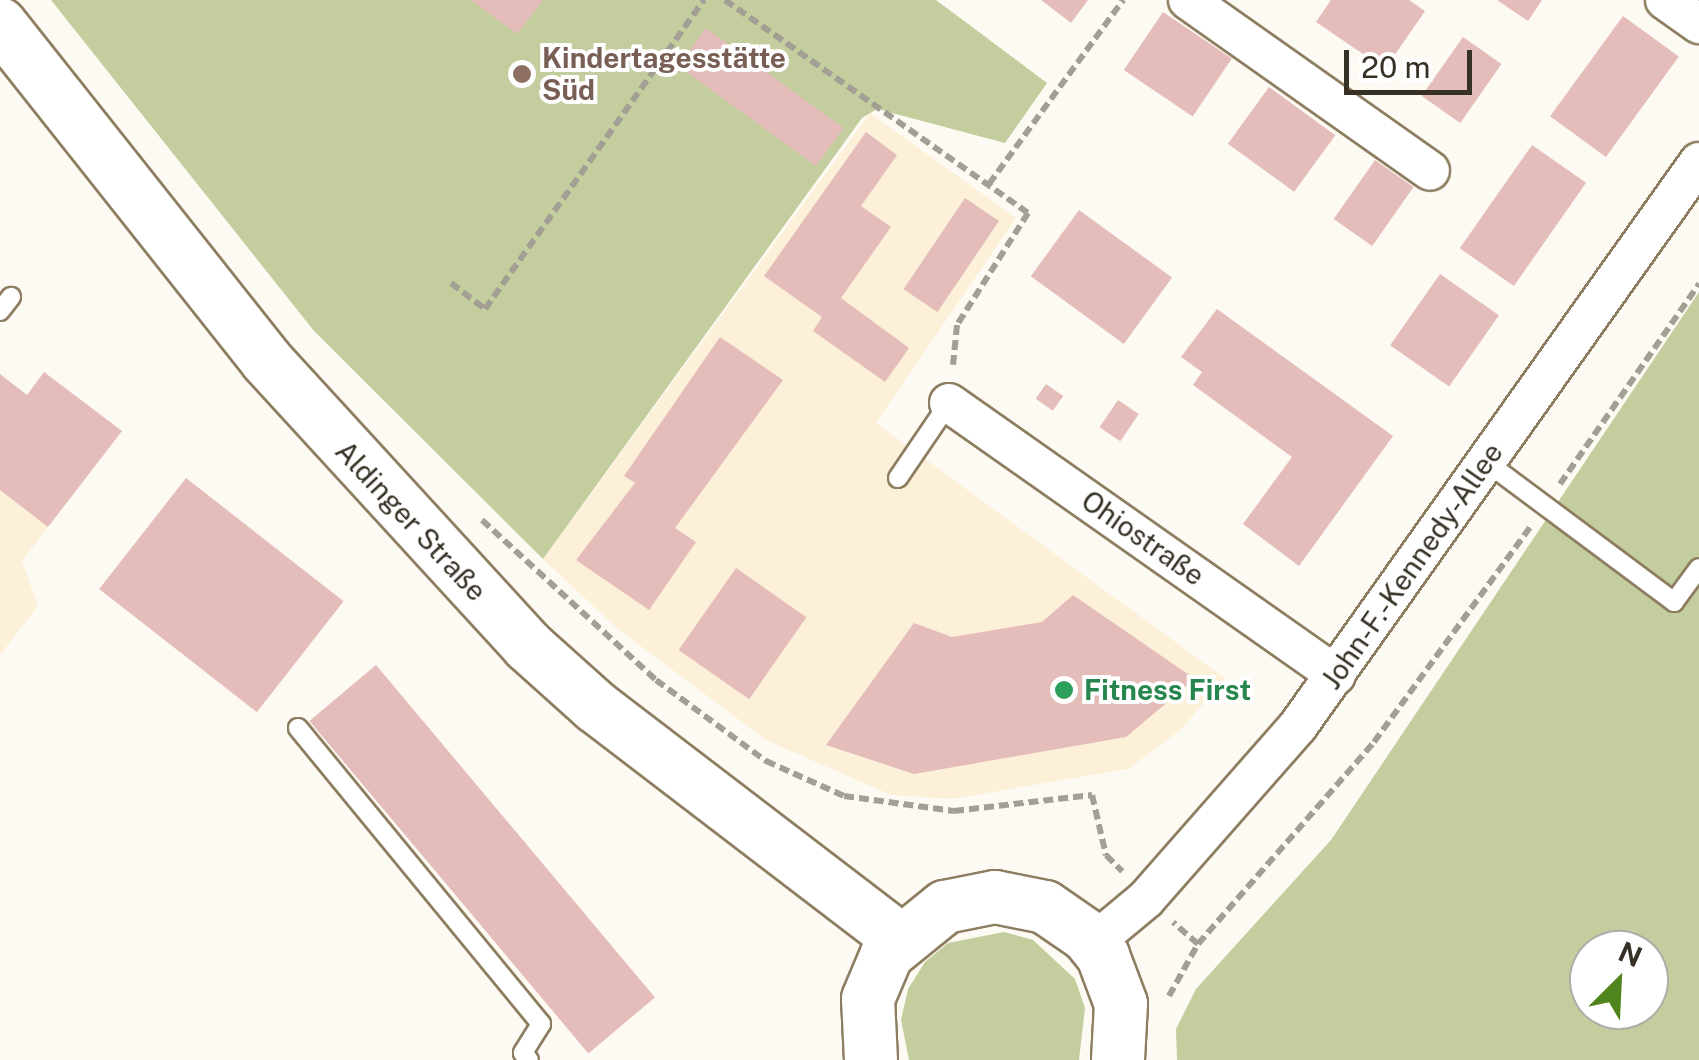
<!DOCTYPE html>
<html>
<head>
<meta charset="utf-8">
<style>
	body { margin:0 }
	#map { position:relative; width:1699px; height:1060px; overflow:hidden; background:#fdfaf3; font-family:"Public Sans",sans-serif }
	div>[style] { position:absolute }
	.built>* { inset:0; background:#fdf0d9 }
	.green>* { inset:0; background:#c3cd9d }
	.building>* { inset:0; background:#e4bcba; transform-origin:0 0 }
	.path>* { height:6px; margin-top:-3px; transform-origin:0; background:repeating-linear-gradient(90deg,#a39f95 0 10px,transparent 0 15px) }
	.roads { filter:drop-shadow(2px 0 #8d7e61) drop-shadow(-2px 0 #8d7e61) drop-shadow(0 2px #8d7e61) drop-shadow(0 -2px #8d7e61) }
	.service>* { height:18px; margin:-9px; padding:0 9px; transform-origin:9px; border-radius:9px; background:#fff }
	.minor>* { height:38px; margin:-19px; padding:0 19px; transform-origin:19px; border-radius:19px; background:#fff }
	.secondary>* { height:52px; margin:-26px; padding:0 26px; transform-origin:26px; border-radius:26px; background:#fff }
	.dots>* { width:28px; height:28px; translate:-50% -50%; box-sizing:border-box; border:5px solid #fff; border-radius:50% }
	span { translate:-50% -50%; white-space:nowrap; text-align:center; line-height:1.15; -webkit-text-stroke:8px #fff; paint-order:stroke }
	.education-label { font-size:28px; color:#785e54; font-weight:700 }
	.left { translate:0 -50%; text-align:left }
	.street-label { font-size:28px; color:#373125 }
	.leisure-label { font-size:28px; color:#27864d; font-weight:700 }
	.north { position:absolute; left:1569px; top:930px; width:100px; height:100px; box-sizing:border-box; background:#fff; border:2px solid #afada8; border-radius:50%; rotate:24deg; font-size:28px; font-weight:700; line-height:40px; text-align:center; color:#373125 }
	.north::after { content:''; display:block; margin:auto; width:35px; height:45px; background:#50851d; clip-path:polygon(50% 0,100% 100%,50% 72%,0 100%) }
	.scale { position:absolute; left:1344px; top:50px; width:128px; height:45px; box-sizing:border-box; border:5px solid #373125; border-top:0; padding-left:12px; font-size:30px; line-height:35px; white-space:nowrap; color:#373125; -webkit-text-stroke:8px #fff; paint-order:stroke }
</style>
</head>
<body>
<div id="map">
	<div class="built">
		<i style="clip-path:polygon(870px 113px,1016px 218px,876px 423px,1226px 679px,1179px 731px,1128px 769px,952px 799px,891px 795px,766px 740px,618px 629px,543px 559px)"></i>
		<i style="clip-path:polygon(0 490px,48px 527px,22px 561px,38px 606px,0 655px)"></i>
	</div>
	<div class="green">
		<i style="clip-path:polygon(51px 0,936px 0,1047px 83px,1005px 143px,877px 109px,862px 118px,543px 559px,314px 331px)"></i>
		<i style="clip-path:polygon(evenodd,1699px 292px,1699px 1060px,1177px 1060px,1176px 1029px,1196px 989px,1331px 840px,1699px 292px,1589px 950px,1649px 950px,1649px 1010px,1589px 1010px,1589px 950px)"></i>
		<i style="clip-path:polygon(1004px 932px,1033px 940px,1075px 979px,1085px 1008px,1079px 1060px,909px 1060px,901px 1020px,908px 989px,925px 962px,948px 943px)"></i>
	</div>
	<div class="building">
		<i style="clip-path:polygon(471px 0,543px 0,517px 34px)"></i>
		<i style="clip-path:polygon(1041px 0,1088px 0,1071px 23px)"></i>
		<i style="clip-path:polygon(1331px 0,1409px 0,1425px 11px,1385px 69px,1316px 22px)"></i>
		<i style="clip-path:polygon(1497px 0,1542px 0,1528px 21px)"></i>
		<i style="left:1163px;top:12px;width:83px;height:70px;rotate:34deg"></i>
		<i style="left:1623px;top:16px;width:69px;height:124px;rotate:36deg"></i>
		<i style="left:706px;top:28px;width:170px;height:47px;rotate:36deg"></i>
		<i style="left:1463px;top:37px;width:47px;height:72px;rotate:35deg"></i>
		<i style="left:1269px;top:87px;width:82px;height:70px;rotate:36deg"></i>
		<i style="clip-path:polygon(866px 132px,897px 155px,861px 206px,891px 227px,841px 298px,909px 348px,885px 382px,813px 331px,822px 317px,764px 276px)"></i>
		<i style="left:1532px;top:145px;width:66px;height:126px;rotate:35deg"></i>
		<i style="left:1375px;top:160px;width:47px;height:72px;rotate:35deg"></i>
		<i style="left:965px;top:198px;width:41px;height:110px;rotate:34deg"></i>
		<i style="left:1079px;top:210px;width:115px;height:82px;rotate:36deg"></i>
		<i style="left:1440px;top:274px;width:72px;height:87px;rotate:35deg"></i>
		<i style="clip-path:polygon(1217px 309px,1393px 436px,1299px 566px,1243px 524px,1292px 457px,1193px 385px,1202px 372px,1181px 357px)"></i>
		<i style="clip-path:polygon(720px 337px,783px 380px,675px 528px,696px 542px,649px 610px,576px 560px,635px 483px,624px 476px)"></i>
		<i style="clip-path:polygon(44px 372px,122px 431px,48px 527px,0 490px,0 374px,27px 395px)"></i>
		<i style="left:1046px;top:384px;width:21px;height:18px;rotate:35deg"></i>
		<i style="left:1118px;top:400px;width:25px;height:33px;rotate:34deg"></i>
		<i style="left:186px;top:478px;width:200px;height:141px;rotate:38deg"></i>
		<i style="left:736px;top:568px;width:86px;height:100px;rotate:35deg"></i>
		<i style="clip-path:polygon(1073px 595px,1195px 679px,1126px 737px,914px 774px,826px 745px,914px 623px,952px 637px,1042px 622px)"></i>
		<i style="left:376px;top:665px;width:434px;height:87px;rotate:50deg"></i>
	</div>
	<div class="path">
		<i style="left:725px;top:0;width:370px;rotate:35.1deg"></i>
		<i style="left:1028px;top:213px;width:133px;rotate:122.4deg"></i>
		<i style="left:957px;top:325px;width:40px;rotate:95.7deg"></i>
		<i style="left:989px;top:184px;width:228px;rotate:-53.9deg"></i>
		<i style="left:451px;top:283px;width:43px;rotate:37.4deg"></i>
		<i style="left:485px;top:309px;width:379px;rotate:-54.7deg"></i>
		<i style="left:1560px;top:484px;width:244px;rotate:-55.2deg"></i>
		<i style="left:482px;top:520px;width:236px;rotate:42.6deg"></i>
		<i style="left:656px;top:680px;width:137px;rotate:36.4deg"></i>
		<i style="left:766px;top:761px;width:85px;rotate:24.2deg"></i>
		<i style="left:844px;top:796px;width:111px;rotate:7.8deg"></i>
		<i style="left:954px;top:811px;width:139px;rotate:-6.6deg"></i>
		<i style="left:1092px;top:795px;width:62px;rotate:76.9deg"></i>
		<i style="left:1106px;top:855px;width:23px;rotate:45deg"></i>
		<i style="left:1198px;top:944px;width:268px;rotate:-48.9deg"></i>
		<i style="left:1374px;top:742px;width:266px;rotate:-54deg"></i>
		<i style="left:1169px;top:996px;width:60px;rotate:-60.9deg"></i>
		<i style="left:1198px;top:944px;width:33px;rotate:-139deg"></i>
	</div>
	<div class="roads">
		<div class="service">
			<i style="left:0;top:311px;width:18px;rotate:-52deg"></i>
			<i style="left:1485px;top:461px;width:236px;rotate:36.7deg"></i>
			<i style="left:1674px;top:602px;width:42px;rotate:-53.7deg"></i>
			<i style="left:898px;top:478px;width:91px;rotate:-55.8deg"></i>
			<i style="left:298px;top:728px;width:383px;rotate:50.6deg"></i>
			<i style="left:541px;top:1024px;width:34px;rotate:122deg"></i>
			<i style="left:523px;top:1053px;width:9px;rotate:49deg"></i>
		</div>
		<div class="minor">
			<i style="left:1188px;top:0;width:296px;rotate:35.2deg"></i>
			<i style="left:1665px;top:0;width:42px;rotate:35.2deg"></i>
			<i style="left:949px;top:403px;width:473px;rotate:35.1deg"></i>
			<i style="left:1092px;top:944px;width:70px;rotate:-39.8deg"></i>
			<i style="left:1146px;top:899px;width:230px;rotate:-48.7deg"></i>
			<i style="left:1298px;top:726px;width:692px;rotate:-54.59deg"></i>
		</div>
		<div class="secondary">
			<i style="left:0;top:24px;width:430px;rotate:51.6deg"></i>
			<i style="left:267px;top:361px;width:386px;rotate:47.5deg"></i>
			<i style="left:528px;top:646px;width:91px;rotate:41.9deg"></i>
			<i style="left:596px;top:707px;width:382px;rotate:37.4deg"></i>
			<i style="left:871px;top:1060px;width:61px;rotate:-92.8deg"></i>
			<i style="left:868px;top:999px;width:49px;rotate:-67.1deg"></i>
			<i style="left:887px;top:954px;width:75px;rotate:-39deg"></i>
			<i style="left:945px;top:907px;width:51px;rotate:-11.3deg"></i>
			<i style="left:995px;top:897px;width:51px;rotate:11.3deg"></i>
			<i style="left:1045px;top:907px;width:51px;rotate:34.6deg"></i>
			<i style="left:1087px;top:936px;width:26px;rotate:51deg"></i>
			<i style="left:1103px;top:956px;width:51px;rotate:69.4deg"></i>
			<i style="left:1121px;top:1004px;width:56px;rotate:93.1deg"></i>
		</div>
	</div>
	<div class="dots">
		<i style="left:522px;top:74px;background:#8d6e63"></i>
		<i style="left:1064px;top:690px;background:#2e9e5b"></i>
	</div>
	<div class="education-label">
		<span class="left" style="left:542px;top:74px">Kindertagesstätte<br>Süd</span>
	</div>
	<div class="street-label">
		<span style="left:411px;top:521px;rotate:47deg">Aldinger Straße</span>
		<span style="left:1143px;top:538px;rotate:35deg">Ohiostraße</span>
		<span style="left:1412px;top:566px;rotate:-55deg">John-F.-Kennedy-Allee</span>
	</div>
	<div class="leisure-label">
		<span class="left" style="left:1084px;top:690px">Fitness First</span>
	</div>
	<div class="north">N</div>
	<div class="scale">20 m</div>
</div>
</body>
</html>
